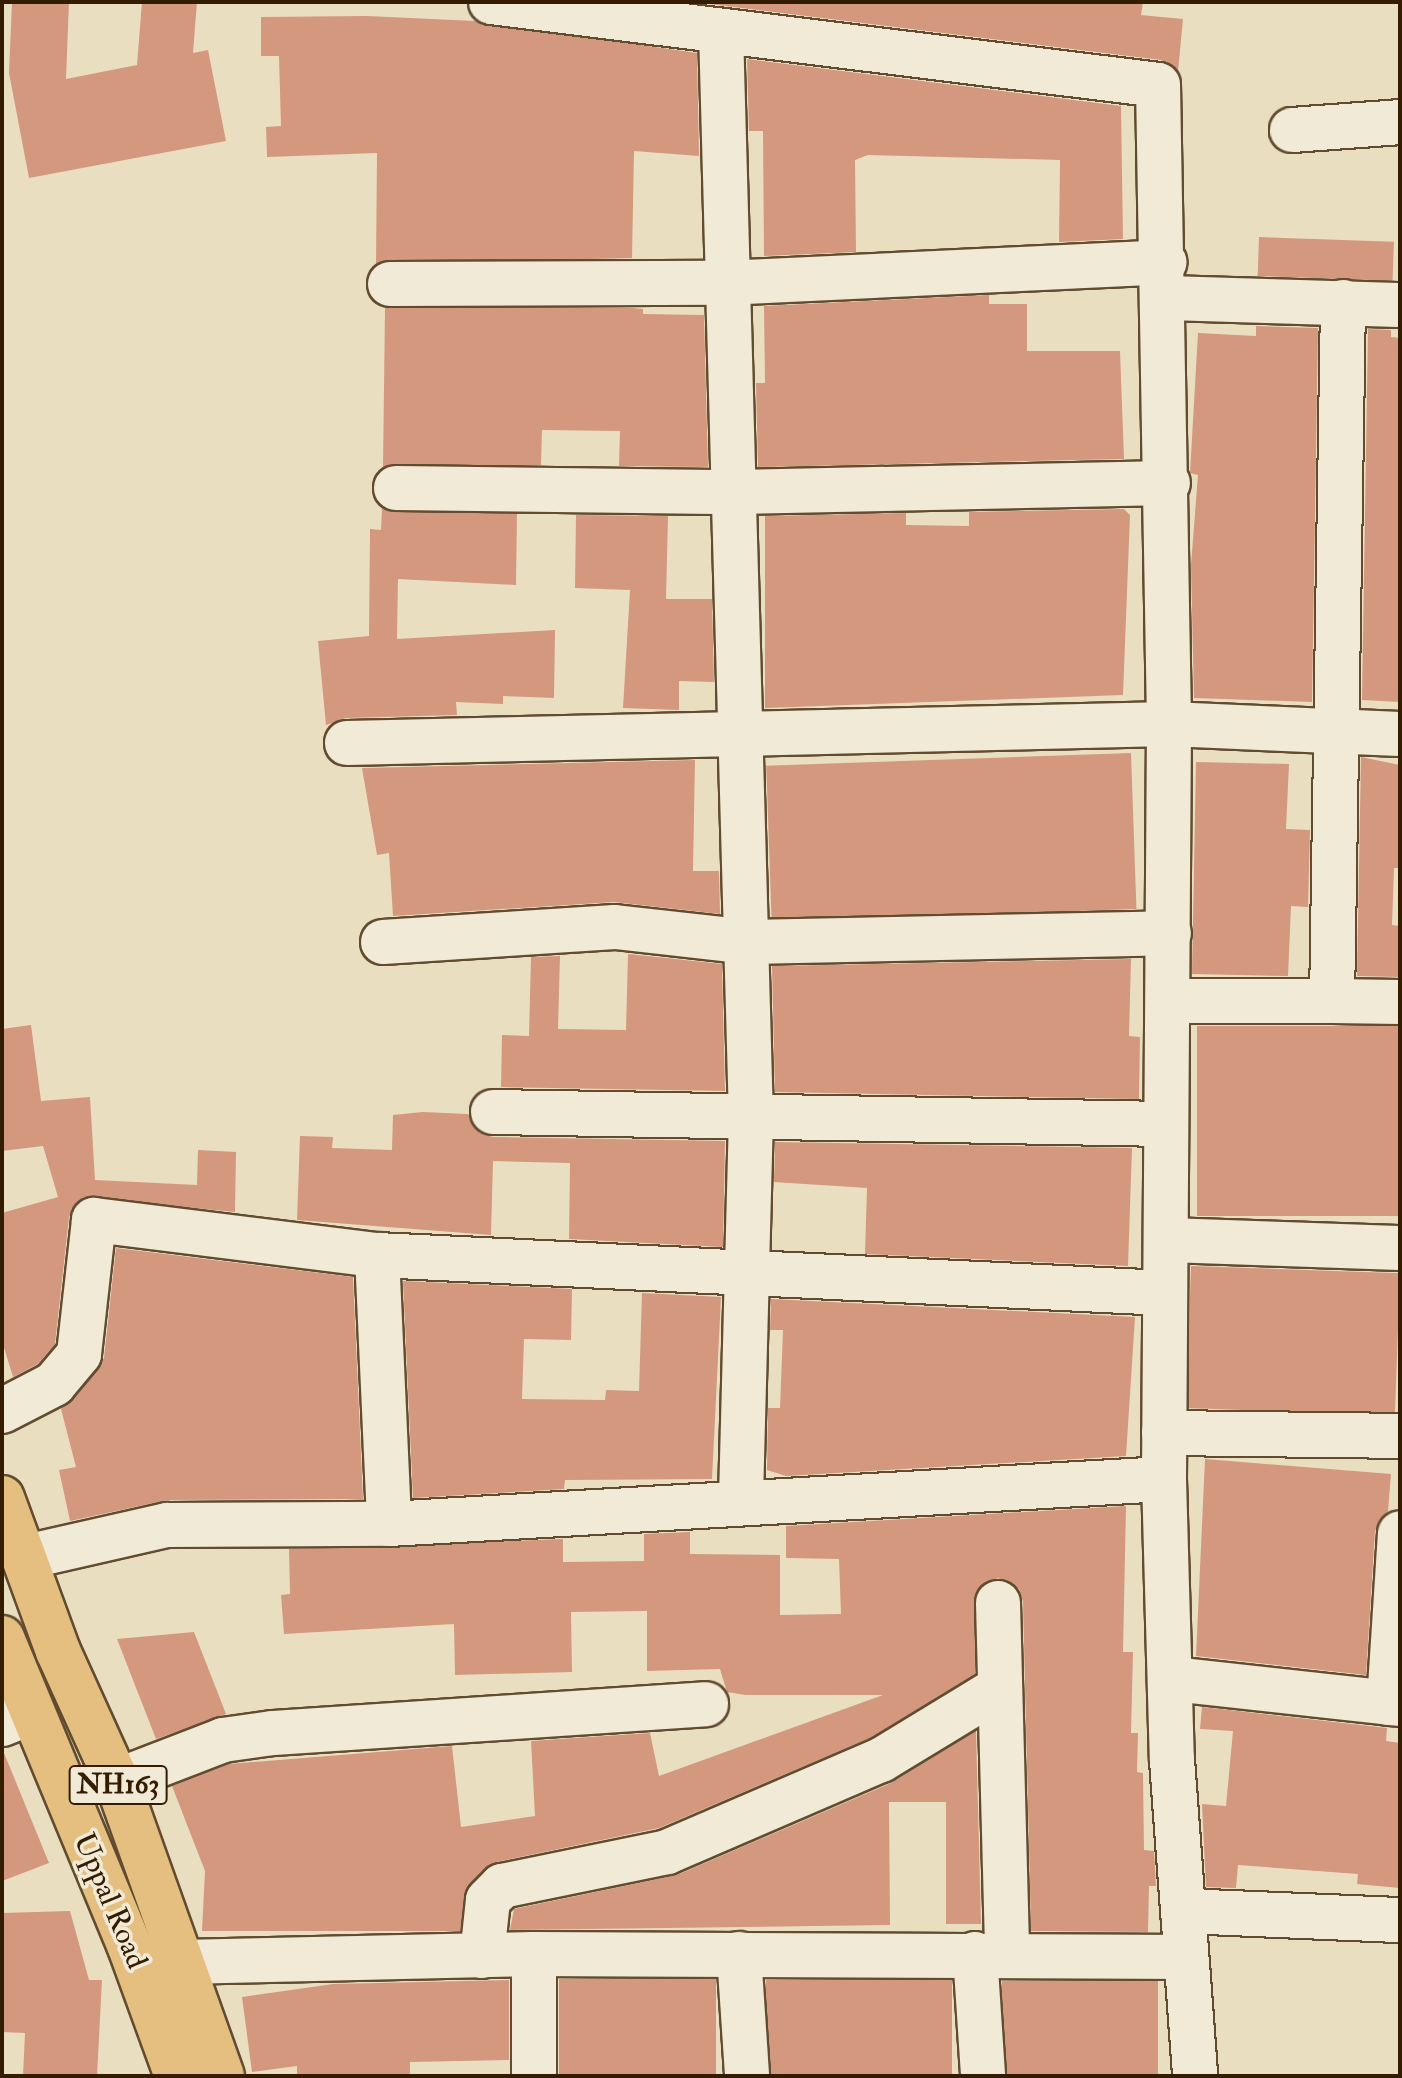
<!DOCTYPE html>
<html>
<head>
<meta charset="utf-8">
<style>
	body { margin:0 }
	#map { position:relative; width:1402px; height:2078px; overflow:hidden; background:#eadec0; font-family:"IM FELL Double Pica",serif }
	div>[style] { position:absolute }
	.building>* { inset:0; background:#d4987f; transform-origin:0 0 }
	.roads { filter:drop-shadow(2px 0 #624c30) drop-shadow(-2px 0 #624c30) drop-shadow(0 2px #624c30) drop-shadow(0 -2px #624c30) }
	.minor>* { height:44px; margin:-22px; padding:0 22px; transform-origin:22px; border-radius:22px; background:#f1ead6 }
	.highway>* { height:44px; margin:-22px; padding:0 22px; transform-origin:22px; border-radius:22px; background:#e5bf80 }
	span { translate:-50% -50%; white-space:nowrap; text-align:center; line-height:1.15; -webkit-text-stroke:7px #f1ead6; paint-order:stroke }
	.shield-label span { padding:2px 6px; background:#f1ead6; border:2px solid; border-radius:6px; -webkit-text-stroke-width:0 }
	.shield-label { font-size:28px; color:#341c00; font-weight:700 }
	.street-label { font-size:30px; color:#341c00 }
	.frame { position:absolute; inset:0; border:4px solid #341c00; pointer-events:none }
</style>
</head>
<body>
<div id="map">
	<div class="building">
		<i style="clip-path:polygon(12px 2px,69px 2px,66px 79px,137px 65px,142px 2px,197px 2px,193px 53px,208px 50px,226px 141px,29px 178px,9px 73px)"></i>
		<i style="clip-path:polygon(693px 2px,1143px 2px,1141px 15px,1183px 19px,1178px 71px,1161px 60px)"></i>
		<i style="clip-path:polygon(367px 16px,475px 21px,697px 53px,699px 156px,634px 151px,632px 258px,376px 264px,377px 153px,267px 157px,266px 127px,281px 126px,279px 56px,261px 56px,261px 17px)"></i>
		<i style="clip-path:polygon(747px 59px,1121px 106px,1123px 239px,1059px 242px,1060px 160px,868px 155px,855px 160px,856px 252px,764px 256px,763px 131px,749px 131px)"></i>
		<i style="left:1259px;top:237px;width:135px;height:39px;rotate:2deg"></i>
		<i style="clip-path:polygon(989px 295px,989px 304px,1027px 304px,1027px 351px,1120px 351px,1124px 459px,758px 467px,756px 383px,765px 383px,764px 306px)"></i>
		<i style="clip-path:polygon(385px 308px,632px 308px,643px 309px,643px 314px,704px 315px,708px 467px,619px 466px,620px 431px,542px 430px,541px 465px,383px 467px)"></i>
		<i style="clip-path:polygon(1256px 326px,1318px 328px,1312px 702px,1194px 698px,1191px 565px,1198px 475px,1190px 473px,1198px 333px,1256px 336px)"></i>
		<i style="clip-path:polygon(1368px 329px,1391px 330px,1391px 337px,1400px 338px,1400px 702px,1362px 700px)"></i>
		<i style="clip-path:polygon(382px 508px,517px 514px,516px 585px,398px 579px,397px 639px,555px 630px,554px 698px,503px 696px,503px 704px,456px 702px,457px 715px,346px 718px,326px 725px,318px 641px,369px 636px,370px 529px,381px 530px)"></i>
		<i style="clip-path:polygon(1124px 509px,1130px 515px,1123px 695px,765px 708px,765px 516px,906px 513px,906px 525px,969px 526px,969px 512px)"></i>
		<i style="clip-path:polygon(576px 515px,668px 516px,666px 599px,712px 599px,714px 682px,679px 681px,679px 710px,623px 708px,630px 590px,575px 588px)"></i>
		<i style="left:1131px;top:753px;width:156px;height:365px;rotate:88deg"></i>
		<i style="clip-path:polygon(1361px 757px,1400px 765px,1400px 868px,1394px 868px,1392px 925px,1400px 926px,1400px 977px,1357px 976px)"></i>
		<i style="clip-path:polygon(695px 760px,693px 871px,719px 871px,720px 914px,614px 902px,393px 916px,389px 853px,377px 855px,362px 768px)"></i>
		<i style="clip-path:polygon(1196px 762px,1289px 764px,1286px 829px,1310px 830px,1308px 907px,1291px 906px,1288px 976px,1192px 974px)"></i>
		<i style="clip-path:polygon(628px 954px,722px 964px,725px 1091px,501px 1087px,502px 1035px,529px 1036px,531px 957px,560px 956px,558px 1029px,626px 1030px)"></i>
		<i style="clip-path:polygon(1131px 959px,1129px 1036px,1140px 1037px,1139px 1099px,775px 1092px,772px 966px)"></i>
		<i style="clip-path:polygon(31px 1025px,41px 1101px,90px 1097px,95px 1180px,197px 1185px,198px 1150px,236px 1152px,235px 1212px,83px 1197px,69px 1217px,55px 1344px,38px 1364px,13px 1377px,2px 1341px,2px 1213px,58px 1197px,43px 1146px,2px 1151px,2px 1029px)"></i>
		<i style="left:1197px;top:1026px;width:203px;height:190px"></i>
		<i style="clip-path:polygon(423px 1112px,468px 1114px,480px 1133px,493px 1137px,725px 1141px,723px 1247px,569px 1239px,570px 1163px,493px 1161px,491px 1235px,297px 1220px,300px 1136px,333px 1137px,332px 1148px,392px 1150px,393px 1115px)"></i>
		<i style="clip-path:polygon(775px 1142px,1132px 1148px,1128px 1266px,865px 1254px,867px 1188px,774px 1182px)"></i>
		<i style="clip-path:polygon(116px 1248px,353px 1277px,363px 1499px,167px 1500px,70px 1521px,59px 1470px,76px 1467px,61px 1409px,104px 1358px)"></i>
		<i style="left:1191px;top:1266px;width:209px;height:142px;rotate:2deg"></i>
		<i style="clip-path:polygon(403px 1281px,572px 1289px,571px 1340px,524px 1339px,522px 1399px,605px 1400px,606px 1390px,639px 1391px,642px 1293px,721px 1297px,712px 1479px,565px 1480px,564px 1489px,413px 1498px)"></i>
		<i style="clip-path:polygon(771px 1299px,1135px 1317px,1126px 1456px,786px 1476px,767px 1470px,768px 1408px,780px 1408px,783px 1330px,770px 1330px)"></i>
		<i style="clip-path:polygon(1205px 1459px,1391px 1474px,1388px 1511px,1375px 1531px,1366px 1675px,1196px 1656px)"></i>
		<i style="clip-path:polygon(1126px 1506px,1123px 1652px,1133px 1652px,1131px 1733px,1138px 1733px,1137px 1772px,1143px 1773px,1144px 1850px,1154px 1851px,1156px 1886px,1149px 1886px,1148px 1932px,1031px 1931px,1023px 1602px,1019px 1589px,998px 1578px,976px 1592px,975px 1674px,870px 1738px,659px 1828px,496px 1862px,470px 1883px,460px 1931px,202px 1931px,205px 1871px,172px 1786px,229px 1764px,452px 1746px,461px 1827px,535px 1816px,531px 1741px,650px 1733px,659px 1776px,883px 1695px,745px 1695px,727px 1692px,720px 1669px,647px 1671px,647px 1611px,571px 1612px,572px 1672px,455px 1675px,454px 1624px,284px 1634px,281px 1595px,290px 1594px,289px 1549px,563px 1539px,563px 1562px,644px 1561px,644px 1534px,690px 1532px,690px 1554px,780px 1555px,780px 1615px,841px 1614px,839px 1559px,786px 1558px,786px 1526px)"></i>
		<i style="clip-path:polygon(194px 1632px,226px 1714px,156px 1739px,117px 1639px)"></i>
		<i style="clip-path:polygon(1202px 1707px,1387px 1728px,1386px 1741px,1400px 1743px,1400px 1888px,1357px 1884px,1358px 1874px,1238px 1865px,1236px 1888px,1206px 1887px,1202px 1804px,1226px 1806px,1233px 1731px,1200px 1729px)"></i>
		<i style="clip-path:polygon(976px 1731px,981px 1924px,946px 1924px,946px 1802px,889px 1802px,890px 1925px,510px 1930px,514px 1909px,677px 1875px,891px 1783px)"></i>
		<i style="clip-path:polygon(2px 1748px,49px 1863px,2px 1881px)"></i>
		<i style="clip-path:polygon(70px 1911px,89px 1980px,102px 1980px,97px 2076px,23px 2076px,25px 2033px,2px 2032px,2px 1913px)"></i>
		<i style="left:559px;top:1979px;width:157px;height:97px"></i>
		<i style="clip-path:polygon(509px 1980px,509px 2060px,410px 2062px,410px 2076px,297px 2076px,297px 2066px,252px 2072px,242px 1997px,333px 1984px)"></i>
		<i style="left:766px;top:1980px;width:186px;height:96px"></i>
		<i style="left:1002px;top:1981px;width:156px;height:95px"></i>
	</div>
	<div class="roads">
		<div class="minor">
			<i style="left:491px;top:2px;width:672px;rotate:7.09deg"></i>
			<i style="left:1158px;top:85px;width:639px;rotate:89.01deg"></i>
			<i style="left:1169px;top:724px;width:755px;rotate:90.38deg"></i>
			<i style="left:1164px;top:1479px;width:281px;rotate:88.4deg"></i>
			<i style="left:1172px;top:1760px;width:317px;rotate:85.8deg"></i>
			<i style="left:721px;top:31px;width:1085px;rotate:88.42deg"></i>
			<i style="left:751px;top:1116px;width:383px;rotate:91.5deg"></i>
			<i style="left:1292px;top:130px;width:108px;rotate:-4.2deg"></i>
			<i style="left:390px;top:284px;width:334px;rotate:-0.2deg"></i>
			<i style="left:724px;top:283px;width:441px;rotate:-2.7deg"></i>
			<i style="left:1165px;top:298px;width:235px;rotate:1.7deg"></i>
			<i style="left:1343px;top:302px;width:699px;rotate:90.9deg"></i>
			<i style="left:1332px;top:1001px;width:68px;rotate:0.8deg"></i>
			<i style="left:396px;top:488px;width:340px;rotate:0.7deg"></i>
			<i style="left:736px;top:492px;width:432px;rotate:-1.2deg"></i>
			<i style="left:347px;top:743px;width:822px;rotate:-1.32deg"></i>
			<i style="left:1169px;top:724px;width:231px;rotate:2.5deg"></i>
			<i style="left:383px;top:942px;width:232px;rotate:-3.7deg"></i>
			<i style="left:615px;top:927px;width:134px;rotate:6.4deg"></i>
			<i style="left:748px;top:942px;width:421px;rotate:-1.2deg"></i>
			<i style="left:1168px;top:1001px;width:164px"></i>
			<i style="left:493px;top:1112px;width:673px;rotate:1.02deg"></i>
			<i style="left:1168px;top:1240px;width:232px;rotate:2deg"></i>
			<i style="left:377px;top:1255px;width:269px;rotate:87.4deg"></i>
			<i style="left:2px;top:1411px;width:59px;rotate:-27.4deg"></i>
			<i style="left:54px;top:1384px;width:39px;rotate:-50deg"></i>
			<i style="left:79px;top:1354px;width:135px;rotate:-83.6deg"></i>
			<i style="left:94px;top:1220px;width:285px;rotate:7.1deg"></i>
			<i style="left:377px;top:1255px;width:789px;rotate:2.76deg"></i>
			<i style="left:1164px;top:1433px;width:236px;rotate:0.7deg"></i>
			<i style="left:26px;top:1557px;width:145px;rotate:-12.8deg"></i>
			<i style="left:167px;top:1525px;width:222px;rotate:-0.3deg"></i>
			<i style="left:389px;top:1524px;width:776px;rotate:-3.32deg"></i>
			<i style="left:998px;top:1603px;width:351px;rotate:88.5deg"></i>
			<i style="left:1173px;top:1679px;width:228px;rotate:6.3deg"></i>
			<i style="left:1389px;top:1703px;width:170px;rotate:-86.3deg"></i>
			<i style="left:2px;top:1724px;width:32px;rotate:-22deg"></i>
			<i style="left:117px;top:1781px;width:114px;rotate:-21.1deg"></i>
			<i style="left:223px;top:1740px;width:50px;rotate:-8deg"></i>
			<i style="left:273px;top:1733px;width:434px;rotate:-3.8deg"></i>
			<i style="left:1183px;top:1911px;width:217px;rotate:2.4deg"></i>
			<i style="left:739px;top:1954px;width:122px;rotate:86.2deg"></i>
			<i style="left:975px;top:1954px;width:122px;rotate:86.2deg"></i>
			<i style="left:482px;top:1956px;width:56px;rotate:-83.9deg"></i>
			<i style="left:488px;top:1900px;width:20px;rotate:-45deg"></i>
			<i style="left:502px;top:1886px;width:168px;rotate:-11.6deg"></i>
			<i style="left:667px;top:1852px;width:233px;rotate:-23.3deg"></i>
			<i style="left:881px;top:1760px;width:137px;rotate:-31.3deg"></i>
			<i style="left:144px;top:1968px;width:37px;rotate:-9deg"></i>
			<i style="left:181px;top:1962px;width:353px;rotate:-1.3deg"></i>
			<i style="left:534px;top:1954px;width:651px;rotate:0.26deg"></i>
			<i style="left:534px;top:2076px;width:122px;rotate:-90deg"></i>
		</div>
		<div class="highway">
			<i style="left:2px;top:1498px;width:163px;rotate:69.9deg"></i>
			<i style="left:58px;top:1651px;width:143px;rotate:65.6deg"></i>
			<i style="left:117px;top:1781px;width:313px;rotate:70.4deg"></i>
			<i style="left:2px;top:1638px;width:334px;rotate:67.5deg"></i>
			<i style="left:130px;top:1947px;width:137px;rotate:70deg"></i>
		</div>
	</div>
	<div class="shield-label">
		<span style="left:118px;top:1785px">NH163</span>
	</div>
	<div class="street-label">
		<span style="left:110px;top:1901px;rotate:67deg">Uppal Road</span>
	</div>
	<div class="frame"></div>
</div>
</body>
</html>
